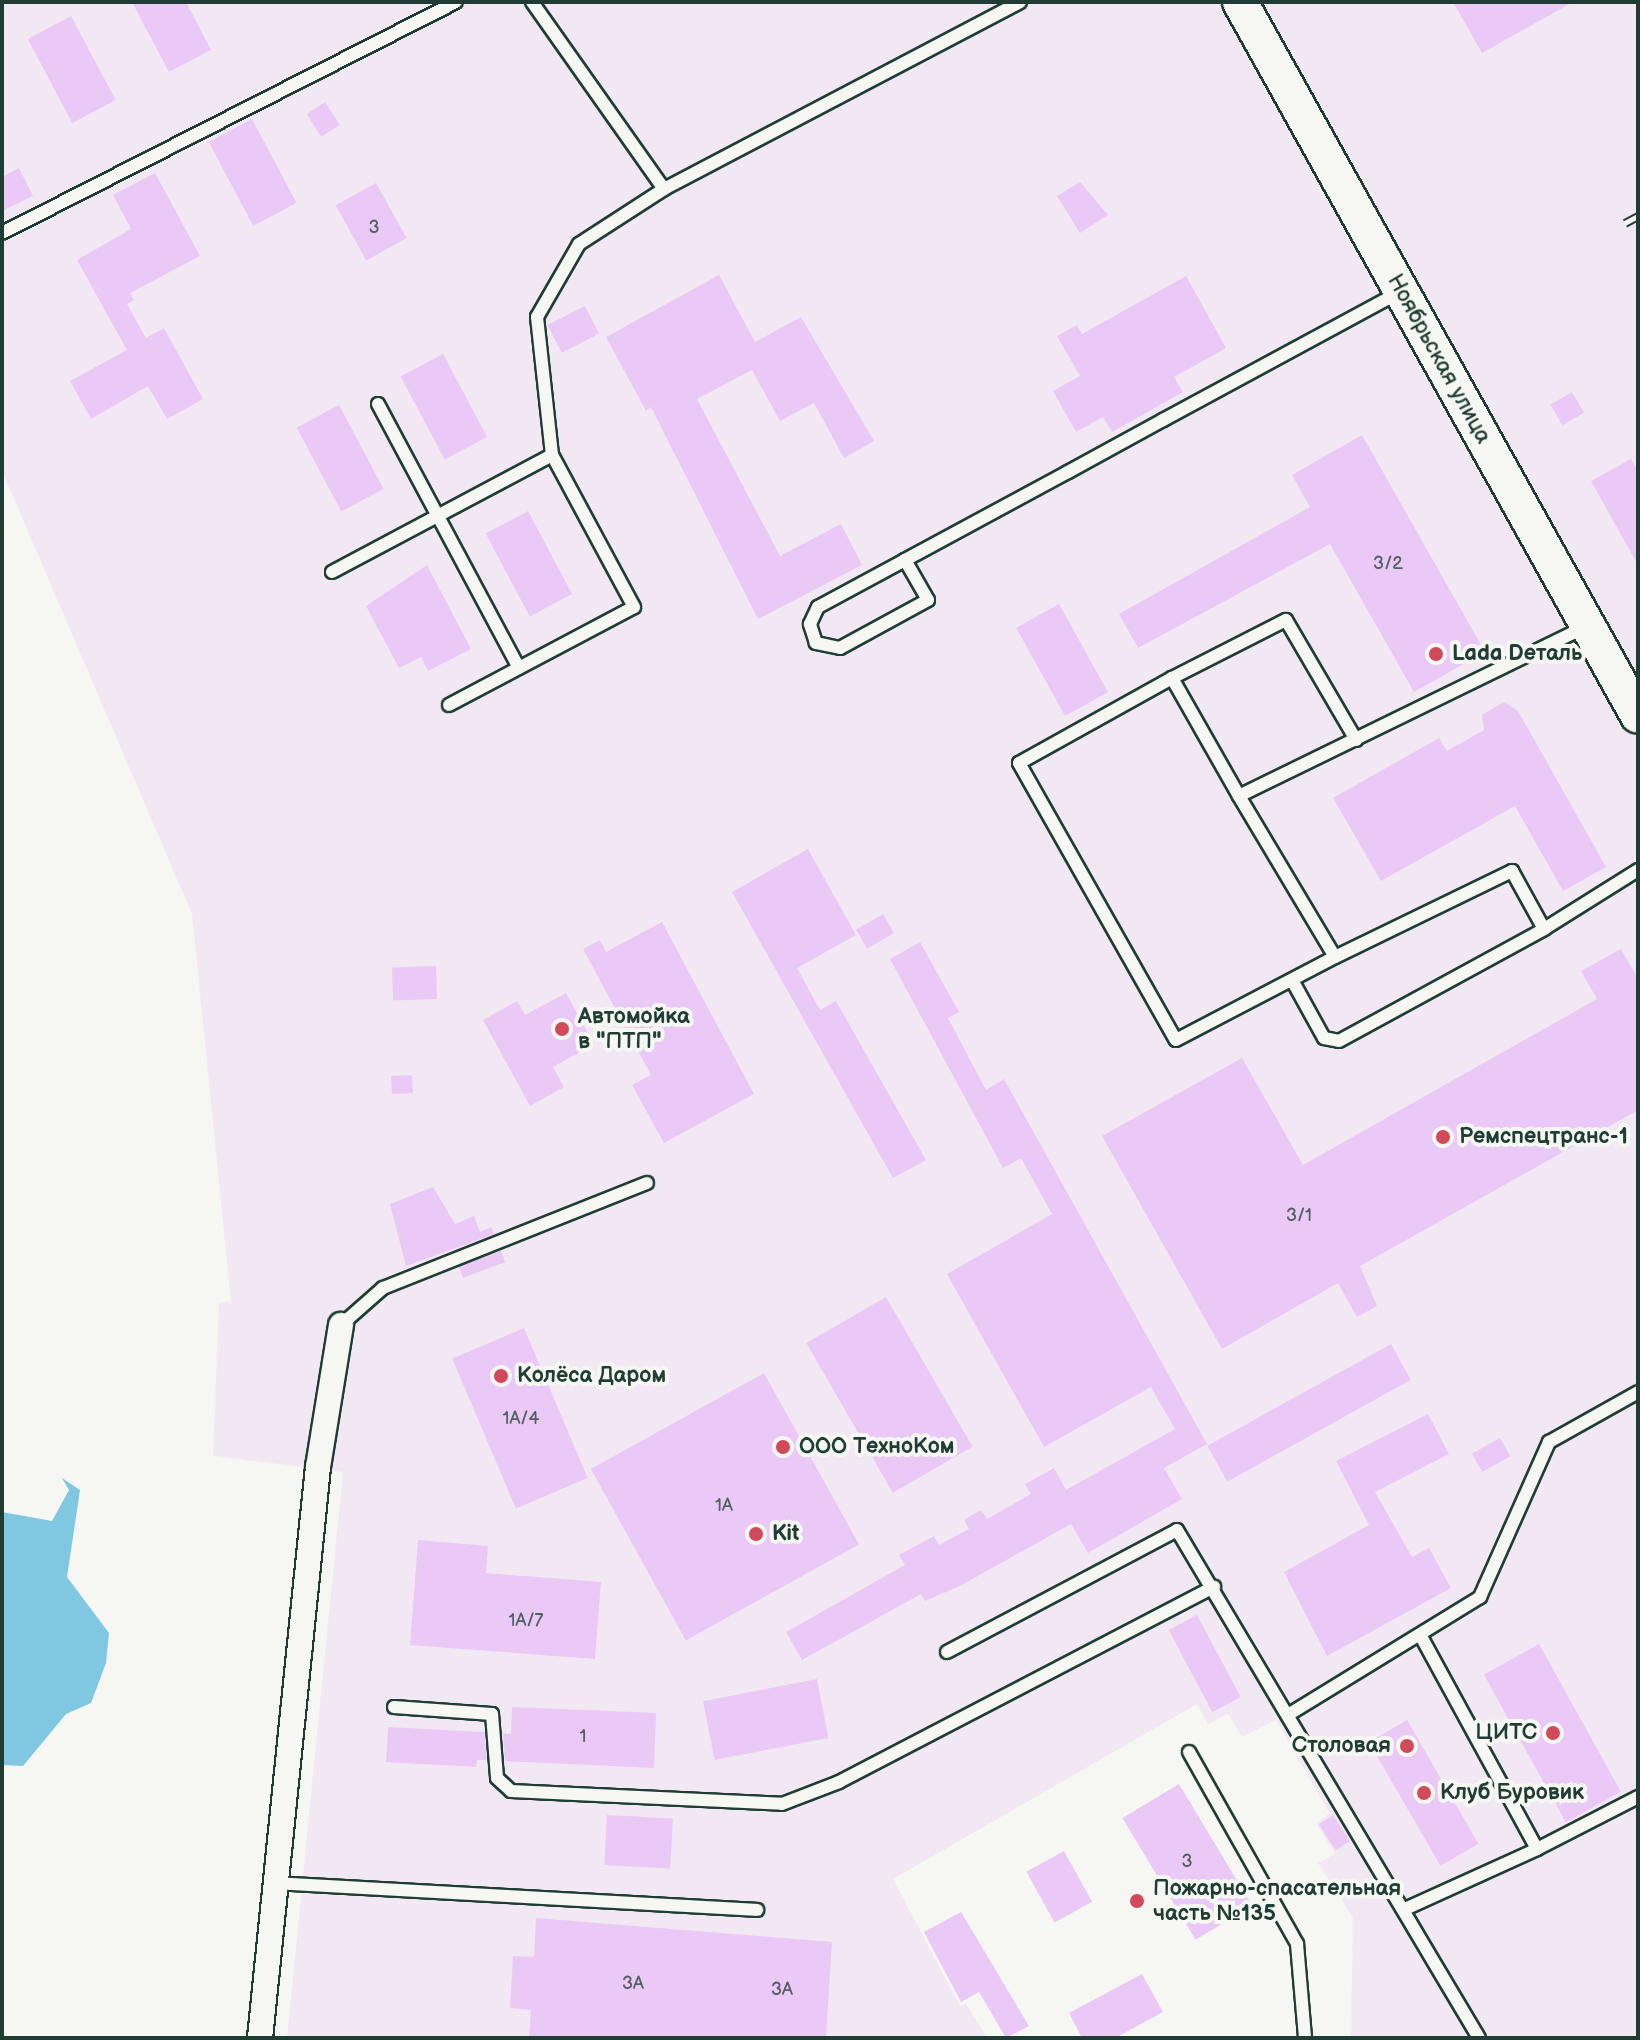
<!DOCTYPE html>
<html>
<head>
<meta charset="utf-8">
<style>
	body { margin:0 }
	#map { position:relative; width:1640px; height:2040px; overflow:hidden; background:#f6f6f2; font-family:"Balsamiq Sans",sans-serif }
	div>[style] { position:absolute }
	.built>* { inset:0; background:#f2e8f3 }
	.water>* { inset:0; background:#80c8e1 }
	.building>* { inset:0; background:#eac9f6; transform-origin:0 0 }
	.roads { filter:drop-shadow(2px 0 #1f3d34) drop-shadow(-2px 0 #1f3d34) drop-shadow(0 2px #1f3d34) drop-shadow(0 -2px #1f3d34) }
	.service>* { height:12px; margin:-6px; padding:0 6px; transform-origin:6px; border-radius:6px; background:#f6f6f2 }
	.minor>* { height:24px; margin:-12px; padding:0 12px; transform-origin:12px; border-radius:12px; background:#f6f6f2 }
	.secondary>* { height:34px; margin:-17px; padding:0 17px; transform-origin:17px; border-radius:17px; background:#f6f6f2 }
	.rail>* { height:9px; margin-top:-4.5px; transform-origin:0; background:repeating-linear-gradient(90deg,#f6f6f2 0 18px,#1f3d34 0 36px); box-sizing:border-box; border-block:2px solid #1f3d34 }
	.dots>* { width:22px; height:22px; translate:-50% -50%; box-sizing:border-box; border:4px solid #f6f6f2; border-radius:50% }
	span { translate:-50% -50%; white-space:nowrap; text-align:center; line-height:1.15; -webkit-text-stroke:8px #f6f6f2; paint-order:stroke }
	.number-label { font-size:18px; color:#526064 }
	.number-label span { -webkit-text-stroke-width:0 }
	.street-label { font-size:22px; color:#1f3d34 }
	.poi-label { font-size:22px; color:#1f3d34; font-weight:700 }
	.left { translate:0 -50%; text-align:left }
	.right { translate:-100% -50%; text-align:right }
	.frame { position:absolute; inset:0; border:4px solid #1f3d34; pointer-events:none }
</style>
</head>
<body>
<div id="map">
	<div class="built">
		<i style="clip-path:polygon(2px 2px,1638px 2px,1638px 2038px,1351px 2038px,1353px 1918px,1318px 1863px,1335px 1854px,1316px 1823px,1330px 1814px,1276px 1720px,1242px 1737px,1228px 1714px,1208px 1724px,1197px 1704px,893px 1879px,960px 2006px,966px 2004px,987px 2038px,287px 2038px,343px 1472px,213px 1456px,219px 1303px,231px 1301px,192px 914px,2px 471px)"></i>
	</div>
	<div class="water">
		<i style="clip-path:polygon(62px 1478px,80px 1490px,67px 1577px,109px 1633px,106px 1663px,91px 1703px,66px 1714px,23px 1766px,2px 1765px,2px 1512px,52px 1521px,69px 1490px)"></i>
	</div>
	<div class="building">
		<i style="clip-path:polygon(132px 2px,186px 2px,211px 50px,169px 72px)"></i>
		<i style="clip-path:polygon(1453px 2px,1573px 2px,1482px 53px)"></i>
		<i style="left:71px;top:16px;width:95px;height:49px;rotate:62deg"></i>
		<i style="left:325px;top:102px;width:27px;height:22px;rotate:57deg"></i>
		<i style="left:252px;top:119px;width:95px;height:49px;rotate:62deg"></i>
		<i style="clip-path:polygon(19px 168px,33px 196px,2px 211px,2px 177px)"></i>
		<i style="clip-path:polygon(155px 173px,200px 256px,130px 293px,134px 300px,127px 304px,146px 338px,164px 328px,203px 399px,167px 419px,148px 386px,91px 419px,70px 381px,127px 350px,77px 260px,131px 229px,113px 195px)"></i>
		<i style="clip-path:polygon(1080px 182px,1108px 215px,1080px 233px,1057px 196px)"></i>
		<i style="left:376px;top:183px;width:63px;height:46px;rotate:61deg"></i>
		<i style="clip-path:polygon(719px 275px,755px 342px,801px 317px,874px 441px,844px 458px,814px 403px,780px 421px,752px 370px,697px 399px,780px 556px,841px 524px,862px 565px,758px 619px,651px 407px,646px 411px,606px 337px)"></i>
		<i style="clip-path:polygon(1186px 276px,1226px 348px,1174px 377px,1183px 392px,1112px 432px,1103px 417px,1076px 432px,1053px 391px,1080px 376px,1057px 336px,1077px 325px,1082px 334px)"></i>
		<i style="left:585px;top:306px;width:31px;height:42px;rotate:63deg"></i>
		<i style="left:443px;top:354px;width:94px;height:48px;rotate:62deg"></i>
		<i style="left:1572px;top:392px;width:24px;height:25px;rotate:60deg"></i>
		<i style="left:339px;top:405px;width:95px;height:48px;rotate:62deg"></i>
		<i style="clip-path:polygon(1362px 435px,1485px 652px,1414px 692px,1330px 544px,1138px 648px,1119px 614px,1310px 507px,1292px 475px)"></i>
		<i style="clip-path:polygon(1631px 459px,1638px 471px,1638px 565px,1591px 481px)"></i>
		<i style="left:528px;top:511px;width:94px;height:48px;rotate:62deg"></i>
		<i style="clip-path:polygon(427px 565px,471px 649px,428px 671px,421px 657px,399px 668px,366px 606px)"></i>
		<i style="left:1059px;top:604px;width:101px;height:49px;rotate:61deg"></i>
		<i style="clip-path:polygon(1504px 702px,1518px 711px,1606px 867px,1563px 891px,1515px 806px,1381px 881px,1333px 798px,1439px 738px,1447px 751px,1484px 730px,1482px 715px)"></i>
		<i style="clip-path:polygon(808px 849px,856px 935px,797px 968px,820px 1010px,836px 1001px,926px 1160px,893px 1178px,732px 892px)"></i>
		<i style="left:883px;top:914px;width:22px;height:31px;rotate:60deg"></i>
		<i style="clip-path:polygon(662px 922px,754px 1094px,664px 1143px,632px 1085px,651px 1075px,583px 949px,600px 940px,606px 952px)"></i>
		<i style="clip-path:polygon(920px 942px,959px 1012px,948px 1018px,986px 1090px,1004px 1079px,1207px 1444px,1164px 1468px,1182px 1499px,1088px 1553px,1071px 1524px,960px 1586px,925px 1601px,921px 1594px,802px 1660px,786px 1632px,905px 1565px,899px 1555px,934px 1536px,939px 1545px,969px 1529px,964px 1520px,981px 1510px,987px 1519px,1031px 1494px,1025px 1484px,1054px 1468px,1066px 1490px,1175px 1429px,1151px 1387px,1044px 1447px,947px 1274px,1052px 1214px,1021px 1158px,1003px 1168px,890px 959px)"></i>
		<i style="clip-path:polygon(1621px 949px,1638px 979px,1638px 1110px,1360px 1266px,1377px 1306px,1357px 1317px,1338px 1283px,1222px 1349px,1102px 1136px,1242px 1058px,1303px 1165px,1597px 999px,1581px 971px)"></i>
		<i style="left:436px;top:966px;width:33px;height:44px;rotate:88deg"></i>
		<i style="clip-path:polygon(566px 993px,594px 1044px,553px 1067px,564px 1087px,530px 1106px,483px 1020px,517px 1001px,525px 1015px)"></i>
		<i style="left:412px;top:1075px;width:18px;height:21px;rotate:87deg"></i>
		<i style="clip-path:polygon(433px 1187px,455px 1224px,474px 1216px,480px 1232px,491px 1227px,494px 1234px,406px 1266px,390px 1204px)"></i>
		<i style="left:501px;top:1251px;width:12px;height:45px;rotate:70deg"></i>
		<i style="left:886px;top:1297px;width:173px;height:92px;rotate:60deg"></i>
		<i style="left:524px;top:1328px;width:163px;height:78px;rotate:67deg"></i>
		<i style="left:1391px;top:1344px;width:41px;height:210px;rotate:61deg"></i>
		<i style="left:764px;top:1373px;width:196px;height:198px;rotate:61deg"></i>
		<i style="clip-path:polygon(1428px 1414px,1449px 1454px,1375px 1492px,1412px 1557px,1429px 1548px,1451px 1588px,1327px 1656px,1284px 1572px,1369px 1525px,1336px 1461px)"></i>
		<i style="left:1500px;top:1438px;width:21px;height:32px;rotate:61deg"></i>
		<i style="clip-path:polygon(418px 1540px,488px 1546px,486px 1573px,601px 1582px,595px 1659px,410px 1645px)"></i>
		<i style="left:1197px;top:1615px;width:93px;height:32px;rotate:62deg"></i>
		<i style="left:1539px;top:1644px;width:169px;height:63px;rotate:61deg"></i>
		<i style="left:817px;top:1679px;width:60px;height:116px;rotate:79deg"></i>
		<i style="clip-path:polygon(512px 1707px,656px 1713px,654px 1768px,505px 1761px,503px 1733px,511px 1734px)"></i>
		<i style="left:1407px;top:1720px;width:143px;height:44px;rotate:60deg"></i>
		<i style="clip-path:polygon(388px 1727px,484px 1732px,487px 1760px,477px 1760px,476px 1767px,386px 1762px)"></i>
		<i style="left:1179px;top:1784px;width:142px;height:66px;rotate:59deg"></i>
		<i style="left:607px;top:1815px;width:66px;height:50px;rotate:3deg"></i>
		<i style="left:1333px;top:1815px;width:31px;height:17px;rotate:57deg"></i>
		<i style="left:1064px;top:1851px;width:58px;height:43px;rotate:61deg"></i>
		<i style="clip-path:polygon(961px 1912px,1029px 2026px,1006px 2038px,979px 1992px,961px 2002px,924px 1932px)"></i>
		<i style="clip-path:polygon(536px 1918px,832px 1942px,826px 2038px,529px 2038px,531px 2010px,510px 2008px,513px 1956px,534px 1957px)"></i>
		<i style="clip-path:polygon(1142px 1974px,1163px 2012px,1115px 2038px,1082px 2038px,1069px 2013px)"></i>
	</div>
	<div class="roads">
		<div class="service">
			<i style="left:532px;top:2px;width:229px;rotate:54.8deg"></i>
			<i style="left:2px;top:233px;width:509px;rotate:-26.97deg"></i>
			<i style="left:378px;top:404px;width:299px;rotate:61.9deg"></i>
			<i style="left:905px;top:560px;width:46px;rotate:60.1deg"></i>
			<i style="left:928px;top:600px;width:100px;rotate:151.4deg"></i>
			<i style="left:840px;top:648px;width:25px;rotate:-168deg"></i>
			<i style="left:816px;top:643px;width:20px;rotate:-108deg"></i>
			<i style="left:810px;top:624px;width:19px;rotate:-65deg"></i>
			<i style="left:818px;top:607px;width:99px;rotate:-28.4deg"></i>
			<i style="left:905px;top:560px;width:185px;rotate:-28.4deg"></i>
			<i style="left:1068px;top:472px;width:108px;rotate:-28.7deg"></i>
			<i style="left:1163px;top:420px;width:269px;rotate:-28.4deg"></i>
			<i style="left:332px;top:572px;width:249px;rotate:-28deg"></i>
			<i style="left:1585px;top:627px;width:385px;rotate:154deg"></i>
			<i style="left:1239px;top:796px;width:187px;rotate:59.2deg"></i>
			<i style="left:1335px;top:957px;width:197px;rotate:-25.9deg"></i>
			<i style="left:1512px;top:871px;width:66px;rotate:61.1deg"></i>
			<i style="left:1544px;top:929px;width:111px;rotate:-32.1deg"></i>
			<i style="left:1172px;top:678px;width:128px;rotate:-27deg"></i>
			<i style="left:1286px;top:620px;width:139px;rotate:59.7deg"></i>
			<i style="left:449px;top:705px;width:209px;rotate:-27.9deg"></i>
			<i style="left:634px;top:607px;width:173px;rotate:-118.3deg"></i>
			<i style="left:552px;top:455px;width:139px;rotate:-96.2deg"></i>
			<i style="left:537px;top:317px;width:84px;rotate:-60.1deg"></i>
			<i style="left:579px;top:244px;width:101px;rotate:-32.9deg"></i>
			<i style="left:664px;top:189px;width:402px;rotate:-27.7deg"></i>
			<i style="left:1239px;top:796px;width:136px;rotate:-119.6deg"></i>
			<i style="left:1172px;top:678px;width:175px;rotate:150.9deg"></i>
			<i style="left:1019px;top:763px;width:318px;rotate:60.5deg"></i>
			<i style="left:1176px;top:1040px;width:179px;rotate:-27.6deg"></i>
			<i style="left:1292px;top:980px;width:66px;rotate:61.1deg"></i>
			<i style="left:1324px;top:1038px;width:15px;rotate:11deg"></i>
			<i style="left:1339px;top:1041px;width:234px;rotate:-28.6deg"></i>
			<i style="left:341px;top:1325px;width:56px;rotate:-41.4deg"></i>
			<i style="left:383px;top:1288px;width:284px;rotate:-21.7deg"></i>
			<i style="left:947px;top:1652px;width:260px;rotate:-27.9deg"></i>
			<i style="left:1177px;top:1530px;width:591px;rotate:59.27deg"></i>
			<i style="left:394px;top:1707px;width:98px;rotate:4.1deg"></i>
			<i style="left:492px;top:1714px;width:64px;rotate:85.5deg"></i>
			<i style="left:497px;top:1778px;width:19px;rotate:43deg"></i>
			<i style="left:511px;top:1791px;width:271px;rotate:2.7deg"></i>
			<i style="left:782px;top:1804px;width:61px;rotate:-21.1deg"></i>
			<i style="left:839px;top:1782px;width:423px;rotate:-27.5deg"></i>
			<i style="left:1291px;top:1713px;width:222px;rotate:-31.5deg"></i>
			<i style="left:1480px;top:1597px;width:170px;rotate:-66deg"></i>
			<i style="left:1549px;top:1442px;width:102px;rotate:-29.3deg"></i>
			<i style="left:1189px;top:1752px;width:220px;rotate:60.6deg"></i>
			<i style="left:1297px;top:1944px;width:94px;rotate:85.1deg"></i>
			<i style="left:1537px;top:1849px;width:114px;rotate:-27.2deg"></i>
			<i style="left:275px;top:1883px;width:483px;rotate:3.2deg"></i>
			<i style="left:1405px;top:1909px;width:145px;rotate:-24.4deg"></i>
			<i style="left:1537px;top:1849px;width:240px;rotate:-118.6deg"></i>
		</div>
		<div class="minor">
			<i style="left:260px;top:2038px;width:574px;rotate:-84.2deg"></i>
			<i style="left:318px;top:1467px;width:144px;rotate:-80.8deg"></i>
		</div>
		<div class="secondary">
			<i style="left:1240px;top:2px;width:817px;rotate:60.86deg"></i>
		</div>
	</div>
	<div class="rail">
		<i style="left:1625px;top:223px;width:15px;rotate:-28deg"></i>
	</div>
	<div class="dots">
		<i style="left:1436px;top:654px;background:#d1495b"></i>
		<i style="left:562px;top:1029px;background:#d1495b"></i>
		<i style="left:1443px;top:1137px;background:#d1495b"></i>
		<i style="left:501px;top:1376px;background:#d1495b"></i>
		<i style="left:783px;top:1447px;background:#d1495b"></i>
		<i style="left:756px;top:1534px;background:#d1495b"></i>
		<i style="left:1553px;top:1733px;background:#d1495b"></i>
		<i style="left:1407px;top:1746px;background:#d1495b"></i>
		<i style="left:1424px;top:1793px;background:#d1495b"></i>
		<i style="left:1137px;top:1901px;background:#d1495b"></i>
	</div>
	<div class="number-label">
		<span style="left:374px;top:228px">3</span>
		<span style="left:1388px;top:564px">3/2</span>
		<span style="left:1299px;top:1216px">3/1</span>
		<span style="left:521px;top:1419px">1А/4</span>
		<span style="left:724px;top:1506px">1А</span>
		<span style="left:526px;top:1621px">1А/7</span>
		<span style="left:583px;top:1737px">1</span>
		<span style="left:1187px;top:1862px">3</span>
		<span style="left:633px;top:1984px">3А</span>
		<span style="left:782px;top:1990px">3А</span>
	</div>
	<div class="street-label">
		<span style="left:1439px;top:359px;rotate:61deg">Ноябрьская улица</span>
	</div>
	<div class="poi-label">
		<span class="left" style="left:1452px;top:654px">Lada Dеталь</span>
		<span class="left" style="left:578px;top:1029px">Автомойка<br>в "ПТП"</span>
		<span class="left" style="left:1459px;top:1137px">Ремспецтранс-1</span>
		<span class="left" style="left:517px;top:1376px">Колёса Даром</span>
		<span class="left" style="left:799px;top:1447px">ООО ТехноКом</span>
		<span class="left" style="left:772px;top:1534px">Kit</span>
		<span class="right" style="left:1537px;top:1733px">ЦИТС</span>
		<span class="right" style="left:1391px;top:1746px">Столовая</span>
		<span class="left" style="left:1440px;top:1793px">Клуб Буровик</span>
		<span class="left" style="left:1153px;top:1901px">Пожарно-спасательная<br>часть №135</span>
	</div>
	<div class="frame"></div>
</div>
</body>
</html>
